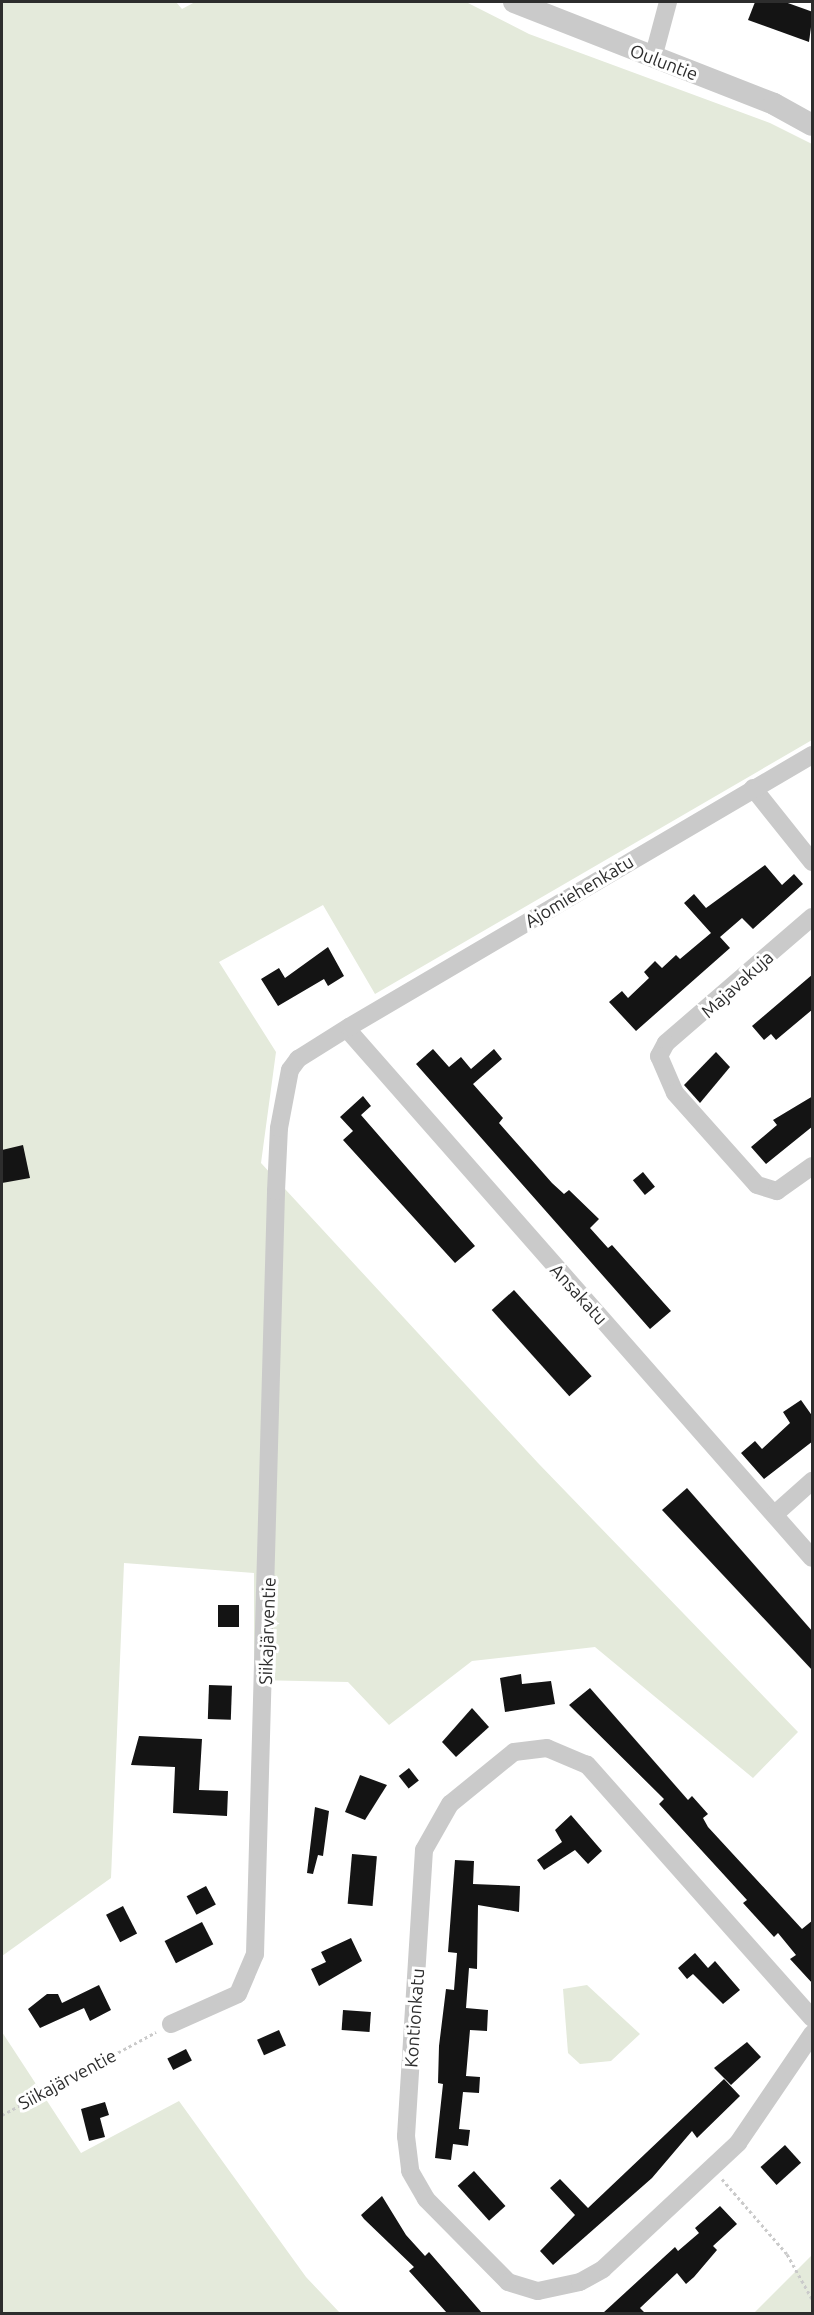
<!DOCTYPE html>
<html>
<head>
<meta charset="utf-8">
<style>
	body { margin:0 }
	#map { position:relative; width:814px; height:2315px; overflow:hidden; background:#fff; font-family:Ubuntu,sans-serif }
	div>[style] { position:absolute }
	.green>* { inset:0; background:#e4eadb }
	.building>* { inset:0; background:#141414; transform-origin:0 0 }
	.path>* { height:3px; margin-top:-1.5px; transform-origin:0; background:repeating-linear-gradient(90deg,#cacaca 0 3px,transparent 0 6px) }
	.minor>* { height:18px; margin:-9px; padding:0 9px; transform-origin:9px; border-radius:9px; background:#cacaca }
	.tertiary>* { height:22px; margin:-11px; padding:0 11px; transform-origin:11px; border-radius:11px; background:#cacaca }
	span { translate:-50% -50%; white-space:nowrap; text-align:center; line-height:1.15; -webkit-text-stroke:6px #fff; paint-order:stroke }
	.street-label { font-size:18px; color:#2d2d2d }
	.frame { position:absolute; inset:0; border:3px solid #2d2d2d; pointer-events:none }
</style>
</head>
<body>
<div id="map">
	<div class="green">
		<i style="clip-path:polygon(2px 2px,176px 2px,182px 9px,195px 2px,466px 2px,529px 34px,770px 123px,812px 144px,812px 740px,375px 994px,323px 905px,219px 962px,276px 1052px,261px 1163px,538px 1463px,798px 1732px,753px 1778px,595px 1647px,472px 1661px,389px 1725px,348px 1682px,254px 1680px,254px 1573px,124px 1563px,111px 1878px,2px 1956px)"></i>
		<i style="clip-path:polygon(587px 1985px,640px 2034px,611px 2061px,580px 2064px,568px 2053px,563px 1989px)"></i>
		<i style="clip-path:polygon(2px 2032px,81px 2153px,179px 2101px,306px 2277px,340px 2313px,2px 2313px)"></i>
		<i style="clip-path:polygon(812px 2255px,812px 2313px,754px 2313px)"></i>
	</div>
	<div class="building">
		<i style="clip-path:polygon(755px 2px,785px 2px,813px 12px,809px 42px,748px 20px)"></i>
		<i style="clip-path:polygon(765px 865px,782px 885px,794px 874px,803px 884px,753px 929px,742px 918px,720px 937px,730px 948px,636px 1031px,609px 1002px,622px 991px,628px 998px,649px 978px,644px 972px,655px 961px,662px 968px,676px 955px,680px 959px,711px 933px,684px 903px,694px 894px,706px 908px)"></i>
		<i style="clip-path:polygon(328px 947px,344px 976px,328px 986px,324px 979px,278px 1006px,261px 979px,279px 968px,285px 978px)"></i>
		<i style="clip-path:polygon(813px 974px,813px 1009px,776px 1040px,771px 1034px,764px 1040px,752px 1026px)"></i>
		<i style="clip-path:polygon(433px 1049px,449px 1067px,461px 1057px,471px 1069px,494px 1049px,502px 1059px,473px 1084px,503px 1118px,499px 1123px,552px 1183px,564px 1194px,569px 1190px,599px 1219px,590px 1228px,608px 1248px,612px 1245px,671px 1311px,650px 1329px,416px 1064px)"></i>
		<i style="clip-path:polygon(716px 1052px,730px 1067px,700px 1103px,684px 1085px)"></i>
		<i style="clip-path:polygon(363px 1096px,371px 1106px,361px 1115px,475px 1246px,455px 1263px,343px 1140px,353px 1131px,340px 1117px)"></i>
		<i style="clip-path:polygon(813px 1096px,813px 1126px,766px 1164px,751px 1147px,777px 1125px,773px 1120px)"></i>
		<i style="clip-path:polygon(23px 1145px,30px 1178px,2px 1183px,2px 1150px)"></i>
		<i style="left:643px;top:1172px;width:19px;height:13px;rotate:51deg"></i>
		<i style="left:514px;top:1290px;width:116px;height:30px;rotate:48deg"></i>
		<i style="clip-path:polygon(801px 1400px,813px 1417px,813px 1441px,764px 1479px,741px 1453px,755px 1441px,762px 1449px,790px 1423px,783px 1412px)"></i>
		<i style="clip-path:polygon(687px 1488px,813px 1632px,813px 1671px,662px 1510px)"></i>
		<i style="left:218px;top:1605px;width:21px;height:22px"></i>
		<i style="clip-path:polygon(521px 1674px,522px 1684px,551px 1681px,555px 1704px,505px 1712px,500px 1678px)"></i>
		<i style="left:209px;top:1685px;width:23px;height:34px;rotate:2deg"></i>
		<i style="clip-path:polygon(590px 1688px,688px 1800px,692px 1796px,708px 1814px,703px 1818px,708px 1827px,802px 1929px,813px 1920px,813px 1984px,790px 1959px,796px 1955px,778px 1933px,774px 1937px,743px 1903px,747px 1900px,659px 1804px,664px 1799px,569px 1705px)"></i>
		<i style="clip-path:polygon(472px 1708px,489px 1727px,456px 1757px,442px 1742px)"></i>
		<i style="clip-path:polygon(139px 1736px,202px 1739px,199px 1790px,228px 1791px,227px 1816px,173px 1813px,175px 1767px,131px 1765px)"></i>
		<i style="left:409px;top:1768px;width:16px;height:13px;rotate:52deg"></i>
		<i style="clip-path:polygon(360px 1775px,387px 1785px,365px 1820px,345px 1812px)"></i>
		<i style="clip-path:polygon(315px 1807px,329px 1811px,323px 1856px,318px 1855px,313px 1874px,307px 1873px)"></i>
		<i style="clip-path:polygon(571px 1815px,602px 1851px,588px 1864px,575px 1850px,544px 1870px,537px 1860px,562px 1842px,555px 1830px)"></i>
		<i style="left:352px;top:1854px;width:25px;height:50px;rotate:5deg"></i>
		<i style="clip-path:polygon(455px 1860px,474px 1861px,473px 1884px,520px 1886px,519px 1912px,478px 1905px,477px 1969px,469px 1968px,466px 2008px,488px 2010px,487px 2031px,470px 2030px,466px 2076px,480px 2077px,479px 2093px,463px 2092px,459px 2129px,470px 2130px,468px 2146px,453px 2144px,451px 2160px,435px 2158px,443px 2084px,438px 2083px,439px 2046px,446px 1989px,454px 1990px,457px 1953px,448px 1952px)"></i>
		<i style="left:206px;top:1886px;width:21px;height:22px;rotate:62deg"></i>
		<i style="left:123px;top:1906px;width:31px;height:19px;rotate:63deg"></i>
		<i style="left:202px;top:1922px;width:25px;height:42px;rotate:63deg"></i>
		<i style="clip-path:polygon(351px 1938px,362px 1961px,319px 1986px,311px 1969px,326px 1962px,321px 1952px)"></i>
		<i style="clip-path:polygon(695px 1953px,708px 1968px,715px 1961px,740px 1990px,723px 2004px,693px 1974px,687px 1979px,678px 1968px)"></i>
		<i style="clip-path:polygon(99px 1985px,111px 2010px,90px 2021px,84px 2008px,40px 2028px,28px 2009px,47px 1994px,58px 1994px,62px 2003px)"></i>
		<i style="left:343px;top:2010px;width:28px;height:20px;rotate:4deg"></i>
		<i style="left:279px;top:2030px;width:17px;height:24px;rotate:66deg"></i>
		<i style="clip-path:polygon(747px 2042px,761px 2057px,731px 2085px,714px 2068px)"></i>
		<i style="left:186px;top:2049px;width:13px;height:21px;rotate:63deg"></i>
		<i style="clip-path:polygon(724px 2079px,740px 2096px,697px 2138px,692px 2131px,652px 2178px,553px 2265px,540px 2251px,575px 2215px,550px 2188px,560px 2179px,588px 2208px)"></i>
		<i style="clip-path:polygon(105px 2102px,109px 2115px,100px 2118px,105px 2137px,89px 2141px,81px 2109px)"></i>
		<i style="left:785px;top:2145px;width:24px;height:33px;rotate:48deg"></i>
		<i style="left:474px;top:2171px;width:47px;height:22px;rotate:48deg"></i>
		<i style="clip-path:polygon(382px 2196px,406px 2235px,425px 2256px,429px 2252px,482px 2313px,447px 2313px,409px 2271px,414px 2267px,364px 2219px,361px 2215px)"></i>
		<i style="clip-path:polygon(720px 2206px,737px 2224px,713px 2246px,717px 2250px,694px 2277px,686px 2284px,677px 2273px,640px 2308px,645px 2313px,603px 2313px,675px 2247px,678px 2251px,699px 2233px,695px 2228px)"></i>
	</div>
	<div class="path">
		<i style="left:2px;top:2115px;width:175px;rotate:-28.3deg"></i>
		<i style="left:722px;top:2179px;width:99px;rotate:49.1deg"></i>
		<i style="left:787px;top:2254px;width:51px;rotate:60.9deg"></i>
	</div>
	<div class="minor">
		<i style="left:653px;top:58px;width:58px;rotate:-75deg"></i>
		<i style="left:753px;top:788px;width:95px;rotate:51.4deg"></i>
		<i style="left:812px;top:917px;width:193px;rotate:139.2deg"></i>
		<i style="left:666px;top:1043px;width:15px;rotate:118deg"></i>
		<i style="left:659px;top:1056px;width:40px;rotate:66.6deg"></i>
		<i style="left:675px;top:1093px;width:123px;rotate:48.3deg"></i>
		<i style="left:757px;top:1185px;width:21px;rotate:17deg"></i>
		<i style="left:777px;top:1191px;width:43px;rotate:-35.5deg"></i>
		<i style="left:347px;top:1029px;width:704px;rotate:48.68deg"></i>
		<i style="left:775px;top:1514px;width:50px;rotate:-41.7deg"></i>
		<i style="left:812px;top:2018px;width:339px;rotate:-131.6deg"></i>
		<i style="left:587px;top:1765px;width:43px;rotate:-157deg"></i>
		<i style="left:547px;top:1748px;width:33px;rotate:173deg"></i>
		<i style="left:514px;top:1752px;width:82px;rotate:140.9deg"></i>
		<i style="left:450px;top:1804px;width:53px;rotate:119.5deg"></i>
		<i style="left:424px;top:1850px;width:287px;rotate:93.6deg"></i>
		<i style="left:406px;top:2136px;width:35px;rotate:83deg"></i>
		<i style="left:410px;top:2171px;width:32px;rotate:60deg"></i>
		<i style="left:426px;top:2199px;width:117px;rotate:45.3deg"></i>
		<i style="left:508px;top:2282px;width:31px;rotate:17deg"></i>
		<i style="left:538px;top:2291px;width:43px;rotate:-12.1deg"></i>
		<i style="left:580px;top:2282px;width:26px;rotate:-29deg"></i>
		<i style="left:603px;top:2269px;width:185px;rotate:-43deg"></i>
		<i style="left:738px;top:2143px;width:132px;rotate:-55.8deg"></i>
		<i style="left:171px;top:2024px;width:73px;rotate:-24.1deg"></i>
		<i style="left:238px;top:1994px;width:43px;rotate:-67deg"></i>
		<i style="left:255px;top:1954px;width:763px;rotate:-88.42deg"></i>
		<i style="left:276px;top:1191px;width:63px;rotate:-87.3deg"></i>
		<i style="left:279px;top:1128px;width:59px;rotate:-79.3deg"></i>
		<i style="left:290px;top:1070px;width:14px;rotate:-54deg"></i>
		<i style="left:298px;top:1059px;width:60px;rotate:-32.1deg"></i>
		<i style="left:349px;top:1027px;width:537px;rotate:-30.43deg"></i>
	</div>
	<div class="tertiary">
		<i style="left:514px;top:2px;width:279px;rotate:21.4deg"></i>
		<i style="left:774px;top:104px;width:43px;rotate:28.9deg"></i>
	</div>
	<div class="street-label">
		<span style="left:664px;top:62px;rotate:21deg">Ouluntie</span>
		<span style="left:579px;top:891px;rotate:-31deg">Ajomiehenkatu</span>
		<span style="left:737px;top:984px;rotate:-42deg">Majavakuja</span>
		<span style="left:579px;top:1294px;rotate:48deg">Ansakatu</span>
		<span style="left:267px;top:1631px;rotate:-88deg">Siikajärventie</span>
		<span style="left:414px;top:2018px;rotate:-86deg">Kontionkatu</span>
		<span style="left:67px;top:2079px;rotate:-28deg">Siikajärventie</span>
	</div>
	<div class="frame"></div>
</div>
</body>
</html>
